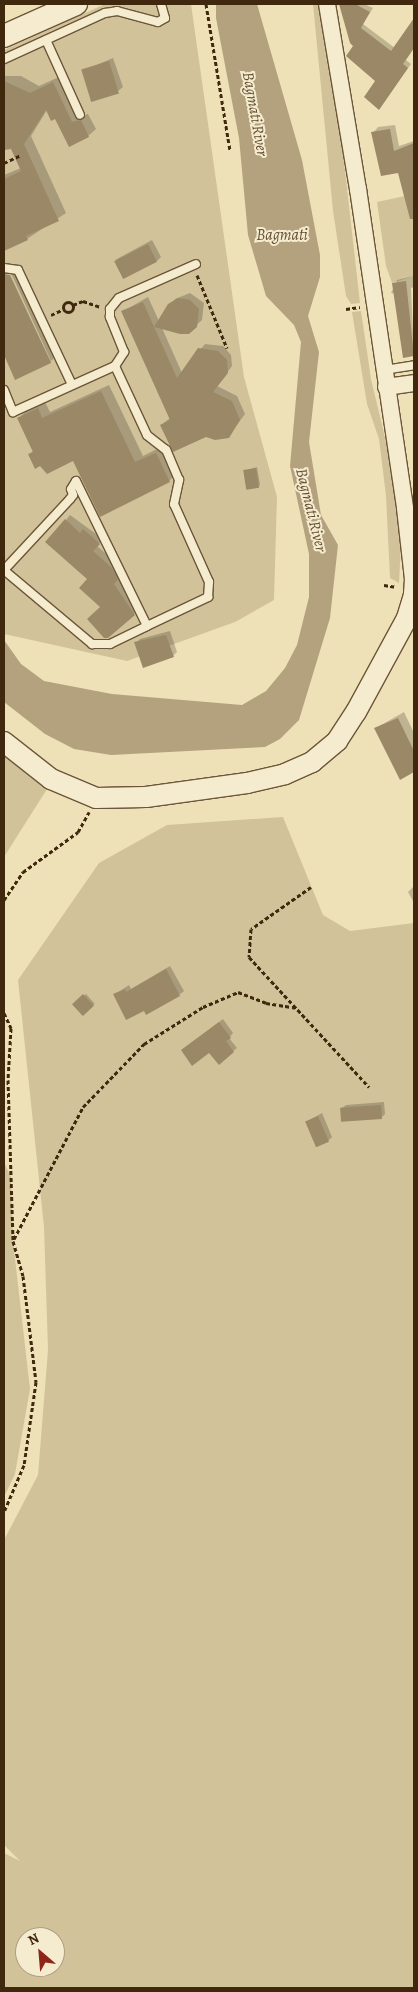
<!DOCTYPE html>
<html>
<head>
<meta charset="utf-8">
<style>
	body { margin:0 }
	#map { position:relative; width:418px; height:1992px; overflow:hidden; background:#efe1b7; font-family:Alegreya,serif }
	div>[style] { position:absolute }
	.green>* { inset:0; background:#d1c29a }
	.water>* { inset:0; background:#b4a27e }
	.shadow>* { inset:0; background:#0003; transform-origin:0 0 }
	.building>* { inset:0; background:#9b8866; transform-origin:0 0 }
	.path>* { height:3px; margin-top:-1.5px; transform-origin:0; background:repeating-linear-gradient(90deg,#40280e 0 4px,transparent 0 6.5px) }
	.path>.ring { margin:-1.5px; padding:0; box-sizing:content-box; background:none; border:3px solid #40280e; border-radius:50% }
	.roads { filter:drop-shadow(1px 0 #6c5638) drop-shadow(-1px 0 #6c5638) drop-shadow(0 1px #6c5638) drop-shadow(0 -1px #6c5638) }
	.service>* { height:8px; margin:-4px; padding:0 4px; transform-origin:4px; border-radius:4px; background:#f5ecd0 }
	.minor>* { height:16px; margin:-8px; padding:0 8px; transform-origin:8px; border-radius:8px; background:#f5ecd0 }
	.tertiary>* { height:20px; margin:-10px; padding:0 10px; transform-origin:10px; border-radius:10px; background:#f5ecd0 }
	.secondary>* { height:22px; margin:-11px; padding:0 11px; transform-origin:11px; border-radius:11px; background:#f5ecd0 }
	span { translate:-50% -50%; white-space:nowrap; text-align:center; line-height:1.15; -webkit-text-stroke:4px #f5ecd0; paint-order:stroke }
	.water-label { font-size:16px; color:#634d30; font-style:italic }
	.frame { position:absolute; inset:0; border:5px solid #40280e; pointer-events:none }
	.north { position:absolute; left:15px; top:1927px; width:50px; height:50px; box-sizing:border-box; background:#f5ecd0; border:1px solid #ad9e82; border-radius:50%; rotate:333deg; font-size:14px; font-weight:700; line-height:20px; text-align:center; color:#40280e }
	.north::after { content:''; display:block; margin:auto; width:18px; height:22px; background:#8f2418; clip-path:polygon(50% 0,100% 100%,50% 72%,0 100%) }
</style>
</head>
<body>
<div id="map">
	<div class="green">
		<i style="clip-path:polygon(105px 4px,191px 4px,244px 377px,277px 497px,274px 600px,235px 622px,127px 661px,4px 634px,4px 50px)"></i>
		<i style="clip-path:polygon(313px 4px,320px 4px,342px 144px,360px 303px,351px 304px,346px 296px,333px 211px)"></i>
		<i style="clip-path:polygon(414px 194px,414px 276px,392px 283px,386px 266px,377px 202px)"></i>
		<i style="clip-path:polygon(361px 311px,371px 379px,392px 467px,401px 545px,399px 583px,390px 578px,386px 496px,379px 439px,367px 404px,352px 312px)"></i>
		<i style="clip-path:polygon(4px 753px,47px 789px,4px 857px)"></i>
		<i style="clip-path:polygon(evenodd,283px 817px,323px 915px,350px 931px,414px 923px,414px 1988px,4px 1988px,4px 1853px,20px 1861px,4px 1845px,4px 1540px,38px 1475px,48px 1350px,44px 1227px,18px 980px,99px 863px,167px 825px,283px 817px,25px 1937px,55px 1937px,55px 1967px,25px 1967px,25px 1937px)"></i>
		<i style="clip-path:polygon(4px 1162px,11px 1177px,13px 1241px,30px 1389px,15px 1474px,4px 1497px)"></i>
	</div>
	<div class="water">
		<i style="clip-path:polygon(216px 4px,257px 4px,302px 160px,320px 255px,320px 277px,308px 316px,319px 352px,309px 442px,321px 515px,338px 545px,330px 618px,299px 720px,280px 739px,265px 747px,111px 755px,74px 749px,45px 734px,4px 702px,4px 640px,21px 664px,44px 681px,112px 694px,242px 705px,266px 691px,285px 668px,297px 645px,309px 597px,309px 554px,290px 466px,301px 342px,294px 325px,266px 296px,248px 235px,239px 138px,216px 18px)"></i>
	</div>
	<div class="shadow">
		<i style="clip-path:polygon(340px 4px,364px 4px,373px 8px,363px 24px,395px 48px,414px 21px,414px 48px,406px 60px,411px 64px,382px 105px,377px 81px,351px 42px)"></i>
		<i style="clip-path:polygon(113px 58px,123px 87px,118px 91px,82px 71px)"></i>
		<i style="clip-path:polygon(4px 76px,21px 76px,39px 86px,61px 76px,80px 116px,88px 114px,96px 129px,88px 136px,47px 110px,31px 136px,66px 213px,27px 239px,4px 248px,4px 175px,21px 168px,12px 148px,4px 148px)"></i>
		<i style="clip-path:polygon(395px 125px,399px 146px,414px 141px,414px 192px,405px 195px,399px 172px,373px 133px,378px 127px)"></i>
		<i style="clip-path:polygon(152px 240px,161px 257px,157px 261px,115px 260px)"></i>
		<i style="clip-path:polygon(16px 270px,56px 356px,51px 361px,12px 275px,15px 271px,10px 272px)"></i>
		<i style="clip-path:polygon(9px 276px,51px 362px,16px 378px,4px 352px,4px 279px)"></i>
		<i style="clip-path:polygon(414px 276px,414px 287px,411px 288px,414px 355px,404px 357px,395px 294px,391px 293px,397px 280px)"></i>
		<i style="clip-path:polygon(190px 293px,204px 303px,202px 320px,189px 332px,162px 328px,182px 373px,205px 344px,223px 346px,231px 355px,232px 366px,217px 386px,237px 396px,245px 414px,228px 437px,161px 425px,170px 418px,122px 312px,148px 297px,159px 321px,175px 299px)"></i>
		<i style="clip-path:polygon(109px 385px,143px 456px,163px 446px,176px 474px,169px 481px,74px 460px,30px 454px,34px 450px,18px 419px,25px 412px,45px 402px,50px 412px)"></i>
		<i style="clip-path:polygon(257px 467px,260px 485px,259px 486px,244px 471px)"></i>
		<i style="clip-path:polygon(70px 515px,103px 539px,97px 546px,117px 563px,122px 573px,118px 578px,139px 609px,108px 637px,102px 607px,66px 520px)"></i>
		<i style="clip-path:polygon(170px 631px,177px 652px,173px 656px,136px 643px,140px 639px)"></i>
		<i style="clip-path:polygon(404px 712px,414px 733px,414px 770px,400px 778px,376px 728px)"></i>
		<i style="clip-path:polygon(414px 886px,414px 903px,408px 892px)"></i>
		<i style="clip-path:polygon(170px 966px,184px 991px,179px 995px,145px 1009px,114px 995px,129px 985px,131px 989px)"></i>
		<i style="left:86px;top:994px;width:13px;height:17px;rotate:48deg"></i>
		<i style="clip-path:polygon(223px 1019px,233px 1033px,229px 1038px,237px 1048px,219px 1063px,209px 1052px,182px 1050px)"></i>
		<i style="clip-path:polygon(384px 1102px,385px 1114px,381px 1118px,341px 1109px,346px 1105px)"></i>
		<i style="clip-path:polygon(322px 1113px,332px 1137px,328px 1141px,306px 1122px)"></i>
	</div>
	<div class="building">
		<i style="clip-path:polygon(339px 4px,355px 4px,370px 12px,361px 28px,391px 51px,414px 18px,414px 48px,403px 64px,408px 68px,379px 110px,364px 97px,375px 81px,346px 56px,353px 46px,350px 43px)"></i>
		<i style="left:109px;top:61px;width:34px;height:29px;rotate:73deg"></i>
		<i style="clip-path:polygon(4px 81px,30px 93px,53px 82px,72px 122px,81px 120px,89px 137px,69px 147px,55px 119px,51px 121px,46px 110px,24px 144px,59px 221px,26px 236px,28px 240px,4px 251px,4px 179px,21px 171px,11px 149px,4px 150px)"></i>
		<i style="clip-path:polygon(390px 129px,394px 151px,414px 143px,414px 219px,410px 219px,398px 173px,381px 176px,371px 132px)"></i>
		<i style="left:148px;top:244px;width:20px;height:38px;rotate:63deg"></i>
		<i style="clip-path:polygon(4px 274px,10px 275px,51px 363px,15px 380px,4px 355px)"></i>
		<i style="clip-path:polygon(406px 281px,414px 356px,403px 358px,392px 283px)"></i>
		<i style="clip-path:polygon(178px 298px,190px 300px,199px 309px,197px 327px,189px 334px,180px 334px,154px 327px,177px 378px,198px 348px,218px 351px,227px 360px,228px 373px,213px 392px,232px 401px,240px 420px,229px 438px,215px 440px,206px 437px,173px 452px,160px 425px,170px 420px,121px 311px,143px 302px,154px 327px,168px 304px)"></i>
		<i style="clip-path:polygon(101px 391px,135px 462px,156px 453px,170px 482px,100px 517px,73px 461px,47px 474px,40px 466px,35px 469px,28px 454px,33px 452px,17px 418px,38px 408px,42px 418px)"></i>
		<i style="left:256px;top:468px;width:20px;height:13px;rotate:81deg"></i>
		<i style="clip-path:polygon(65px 519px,80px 533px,83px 529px,100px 544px,93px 551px,112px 568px,118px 579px,114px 584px,135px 615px,108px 638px,104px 638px,87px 619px,100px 607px,79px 588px,87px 579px,45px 542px)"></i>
		<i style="clip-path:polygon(166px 635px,174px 657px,143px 668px,134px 642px)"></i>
		<i style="clip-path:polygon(398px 718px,414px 751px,414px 772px,400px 780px,374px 728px)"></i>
		<i style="clip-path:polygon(166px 969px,180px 996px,146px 1015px,144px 1011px,126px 1020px,113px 994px,125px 989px,126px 992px)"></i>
		<i style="left:83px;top:994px;width:16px;height:15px;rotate:47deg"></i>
		<i style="clip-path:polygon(219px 1022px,231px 1038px,226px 1041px,234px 1052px,219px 1065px,209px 1053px,192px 1066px,181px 1050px)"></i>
		<i style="left:381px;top:1105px;width:14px;height:41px;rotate:86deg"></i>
		<i style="left:318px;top:1116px;width:28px;height:14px;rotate:67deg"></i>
	</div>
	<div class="path">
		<i style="left:206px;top:4px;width:148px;rotate:80.7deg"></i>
		<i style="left:4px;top:163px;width:19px;rotate:-25deg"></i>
		<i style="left:197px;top:275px;width:79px;rotate:67.7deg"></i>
		<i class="ring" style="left:63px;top:302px;width:7px;height:7px"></i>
		<i style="left:73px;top:305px;width:11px;rotate:-22deg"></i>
		<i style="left:83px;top:301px;width:18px;rotate:19deg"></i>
		<i style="left:346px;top:309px;width:14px;rotate:-8deg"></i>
		<i style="left:51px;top:315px;width:14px;rotate:-25deg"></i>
		<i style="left:384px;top:585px;width:13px;rotate:9deg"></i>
		<i style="left:311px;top:887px;width:73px;rotate:145deg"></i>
		<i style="left:251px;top:929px;width:28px;rotate:94deg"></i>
		<i style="left:249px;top:957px;width:177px;rotate:47.3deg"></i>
		<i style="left:4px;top:900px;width:34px;rotate:-56deg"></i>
		<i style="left:23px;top:872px;width:68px;rotate:-36deg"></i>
		<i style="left:78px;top:832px;width:23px;rotate:-61deg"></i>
		<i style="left:4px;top:1013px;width:17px;rotate:65deg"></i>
		<i style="left:11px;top:1028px;width:52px;rotate:93.3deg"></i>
		<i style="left:8px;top:1080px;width:161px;rotate:88.2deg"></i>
		<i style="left:13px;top:1241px;width:36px;rotate:74deg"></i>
		<i style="left:23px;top:1276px;width:107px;rotate:83deg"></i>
		<i style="left:36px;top:1382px;width:84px;rotate:98.2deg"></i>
		<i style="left:24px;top:1465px;width:51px;rotate:113.1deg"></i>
		<i style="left:14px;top:1239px;width:149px;rotate:-62.4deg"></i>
		<i style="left:83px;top:1107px;width:88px;rotate:-45.9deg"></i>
		<i style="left:144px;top:1044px;width:70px;rotate:-32.1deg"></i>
		<i style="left:203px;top:1007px;width:38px;rotate:-23deg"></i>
		<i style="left:238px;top:992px;width:30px;rotate:21deg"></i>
		<i style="left:266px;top:1003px;width:32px;rotate:9deg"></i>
	</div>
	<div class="roads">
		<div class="service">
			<i style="left:46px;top:40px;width:82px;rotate:65.6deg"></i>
			<i style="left:4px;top:59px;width:111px;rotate:-24.5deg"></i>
			<i style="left:105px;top:13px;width:12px;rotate:-9deg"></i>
			<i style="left:117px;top:11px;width:42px;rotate:15deg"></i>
			<i style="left:158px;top:22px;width:8px;rotate:-30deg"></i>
			<i style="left:165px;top:18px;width:15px;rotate:-106deg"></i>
			<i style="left:4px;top:268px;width:14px;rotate:8deg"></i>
			<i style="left:18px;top:270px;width:127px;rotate:64.8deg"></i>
			<i style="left:384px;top:370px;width:30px;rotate:-9deg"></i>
			<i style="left:4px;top:390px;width:24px;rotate:68deg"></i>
			<i style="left:13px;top:412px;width:112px;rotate:-24.3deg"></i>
			<i style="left:4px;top:570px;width:97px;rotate:-47.1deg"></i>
			<i style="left:70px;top:499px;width:5px;rotate:-53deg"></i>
			<i style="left:73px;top:495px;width:6px;rotate:-108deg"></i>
			<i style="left:71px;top:489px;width:9px;rotate:-58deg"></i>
			<i style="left:76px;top:481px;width:161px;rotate:63.9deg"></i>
			<i style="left:147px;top:626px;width:68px;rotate:-25.4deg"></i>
			<i style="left:208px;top:597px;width:15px;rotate:-86deg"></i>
			<i style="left:209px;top:582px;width:85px;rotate:-114.2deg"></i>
			<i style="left:174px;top:504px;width:25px;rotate:-78deg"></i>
			<i style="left:179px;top:480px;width:33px;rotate:-113deg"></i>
			<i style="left:166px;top:450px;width:24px;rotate:-142deg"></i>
			<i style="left:147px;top:435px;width:76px;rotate:-114.9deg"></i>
			<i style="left:115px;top:366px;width:17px;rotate:-57deg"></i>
			<i style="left:124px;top:352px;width:38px;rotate:-112deg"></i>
			<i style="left:110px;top:317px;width:8px;rotate:-90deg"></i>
			<i style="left:110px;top:309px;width:14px;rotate:-51deg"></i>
			<i style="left:119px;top:298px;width:84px;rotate:-23.8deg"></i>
			<i style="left:5px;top:571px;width:114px;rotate:40deg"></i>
			<i style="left:92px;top:644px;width:18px"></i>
			<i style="left:110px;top:644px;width:41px;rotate:-25.9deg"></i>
		</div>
		<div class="minor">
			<i style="left:327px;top:4px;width:188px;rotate:80.5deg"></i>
			<i style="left:358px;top:189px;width:322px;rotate:81.6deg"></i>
			<i style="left:405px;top:508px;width:71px;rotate:83.6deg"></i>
			<i style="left:413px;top:579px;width:16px;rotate:94deg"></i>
			<i style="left:386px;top:387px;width:28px;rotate:-8deg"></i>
		</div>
		<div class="tertiary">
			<i style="left:4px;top:742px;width:60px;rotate:38.2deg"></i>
			<i style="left:51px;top:779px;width:49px;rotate:22.9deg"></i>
			<i style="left:96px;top:798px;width:50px;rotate:-1.1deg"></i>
			<i style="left:146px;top:797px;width:102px;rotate:-7.9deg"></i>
			<i style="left:247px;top:783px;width:39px;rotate:-13deg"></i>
			<i style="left:285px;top:774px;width:30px;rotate:-24deg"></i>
			<i style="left:312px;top:762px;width:33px;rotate:-40deg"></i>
			<i style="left:337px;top:741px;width:35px;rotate:-57deg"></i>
			<i style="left:356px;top:712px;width:107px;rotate:-61.5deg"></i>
			<i style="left:407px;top:618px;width:24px;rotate:-73deg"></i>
		</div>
		<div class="secondary">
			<i style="left:4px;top:36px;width:79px;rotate:-24deg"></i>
		</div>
	</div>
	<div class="water-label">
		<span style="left:255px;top:114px;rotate:80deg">Bagmati River</span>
		<span style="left:282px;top:235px">Bagmati</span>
		<span style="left:311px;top:510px;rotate:76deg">Bagmati River</span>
	</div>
	<div class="frame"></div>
	<div class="north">N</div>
</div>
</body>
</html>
